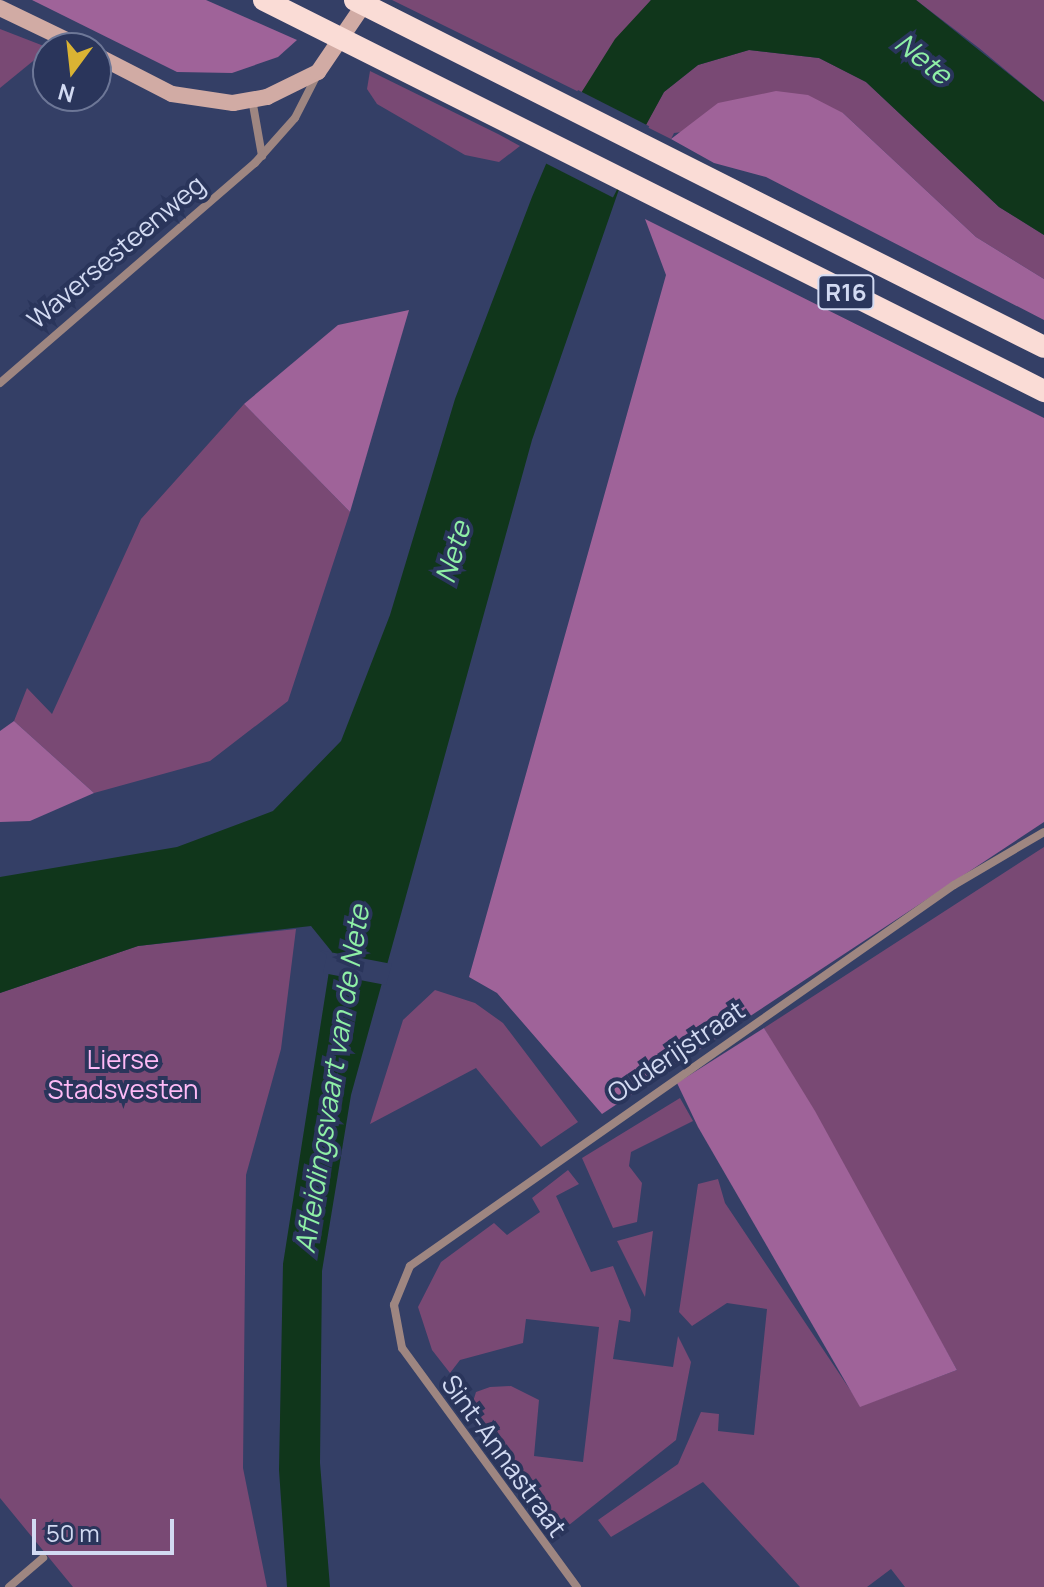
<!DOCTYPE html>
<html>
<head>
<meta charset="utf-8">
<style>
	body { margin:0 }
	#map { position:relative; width:1044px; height:1587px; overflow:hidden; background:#343f66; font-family:Manrope,sans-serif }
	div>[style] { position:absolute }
	.green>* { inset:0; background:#794974 }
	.forest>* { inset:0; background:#9f6399 }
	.water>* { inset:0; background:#10361b }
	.pier>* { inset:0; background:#343f66; transform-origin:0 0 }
	.minor>* { height:8px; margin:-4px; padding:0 4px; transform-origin:4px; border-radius:4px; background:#9e8681 }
	.secondary>* { height:16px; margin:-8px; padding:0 8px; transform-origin:8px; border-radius:8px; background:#d1aba4 }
	.trunk>* { height:22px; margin:-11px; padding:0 11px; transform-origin:11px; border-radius:11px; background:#fadcd6 }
	span { translate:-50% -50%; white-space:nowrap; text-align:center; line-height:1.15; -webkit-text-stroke:8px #2a355b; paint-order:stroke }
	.shield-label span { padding:2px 6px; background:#2a355b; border:2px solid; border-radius:6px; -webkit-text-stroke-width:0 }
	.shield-label { font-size:24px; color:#d2daf2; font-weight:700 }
	.street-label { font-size:26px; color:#d2daf2 }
	.park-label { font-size:26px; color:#febaf6 }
	.water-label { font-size:28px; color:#8fefa6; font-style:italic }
	.north { position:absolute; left:32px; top:32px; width:80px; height:80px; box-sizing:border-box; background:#2a355b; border:2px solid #6d7797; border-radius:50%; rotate:195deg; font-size:22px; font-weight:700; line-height:32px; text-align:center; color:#d2daf2 }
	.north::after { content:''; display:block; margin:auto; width:28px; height:36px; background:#dab333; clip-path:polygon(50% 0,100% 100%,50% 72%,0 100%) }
	.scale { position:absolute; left:32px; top:1519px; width:142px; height:36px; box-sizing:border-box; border:4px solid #d2daf2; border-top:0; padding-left:10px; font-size:24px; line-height:28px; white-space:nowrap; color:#d2daf2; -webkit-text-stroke:6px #2a355b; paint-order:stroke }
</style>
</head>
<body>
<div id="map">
	<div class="green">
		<i style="clip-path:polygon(392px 0,651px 0,581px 93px)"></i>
		<i style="clip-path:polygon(916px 0,1044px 0,1044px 102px,979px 48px)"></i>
		<i style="clip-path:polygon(0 29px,49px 48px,0 88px)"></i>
		<i style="clip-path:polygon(749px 50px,819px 58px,866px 82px,999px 207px,1044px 235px,1044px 279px,976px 237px,843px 113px,674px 133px,671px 139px,645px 126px,664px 92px,698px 65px)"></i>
		<i style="clip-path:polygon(370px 71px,498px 134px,520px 146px,499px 162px,465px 155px,377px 104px,367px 89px)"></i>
		<i style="clip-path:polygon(244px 404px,350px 512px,288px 701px,210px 761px,94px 793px,14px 721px,27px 688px,52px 714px,141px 519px)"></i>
		<i style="clip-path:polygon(1044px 847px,1044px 1587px,905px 1587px,891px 1569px,867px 1587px,800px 1587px,703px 1482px,611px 1537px,598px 1520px,678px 1464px,701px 1412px,719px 1414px,718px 1431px,754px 1435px,767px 1309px,727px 1303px,692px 1326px,679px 1312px,698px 1184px,718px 1179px,725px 1203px,861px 1406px,957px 1370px,764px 1028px)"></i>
		<i style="clip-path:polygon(296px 929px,281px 1049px,246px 1175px,243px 1468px,267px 1587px,73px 1587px,0 1498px,0 993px,138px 946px)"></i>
		<i style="clip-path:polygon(435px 990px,475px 1003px,503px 1023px,578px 1122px,541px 1147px,476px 1068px,370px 1124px,403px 1020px)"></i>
		<i style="clip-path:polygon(680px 1098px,693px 1121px,631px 1152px,629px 1166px,642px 1183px,637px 1222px,613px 1228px,582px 1158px)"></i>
		<i style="clip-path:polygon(568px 1170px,579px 1184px,556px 1196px,591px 1272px,613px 1266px,631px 1310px,630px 1322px,619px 1320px,613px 1359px,673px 1367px,678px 1336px,691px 1362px,676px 1440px,564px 1529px,472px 1405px,476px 1392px,490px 1387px,511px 1386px,539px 1400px,534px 1456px,583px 1462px,599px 1327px,526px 1319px,523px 1343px,460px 1360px,450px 1373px,432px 1350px,418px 1307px,441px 1262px,494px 1223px,507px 1235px,540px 1212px,532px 1198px)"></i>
		<i style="clip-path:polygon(653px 1231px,645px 1297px,617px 1241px)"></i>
	</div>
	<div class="forest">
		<i style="clip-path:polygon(32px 0,206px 0,297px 40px,278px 57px,232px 73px,177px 72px)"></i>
		<i style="clip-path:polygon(776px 91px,808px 95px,843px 113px,976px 237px,1044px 279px,1044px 320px,766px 177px,714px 163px,671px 139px,718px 103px)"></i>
		<i style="clip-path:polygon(645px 219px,1044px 418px,1044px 822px,602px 1114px,497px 993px,469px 977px,666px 275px)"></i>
		<i style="clip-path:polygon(409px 310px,350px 512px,244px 404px,338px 325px)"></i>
		<i style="clip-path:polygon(14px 721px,94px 793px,30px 821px,0 822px,0 731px)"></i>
		<i style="clip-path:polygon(764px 1028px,815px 1111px,957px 1370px,860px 1407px,698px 1127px,677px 1083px)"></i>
	</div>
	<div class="water">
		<i style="clip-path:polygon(651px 0,916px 0,1044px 102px,1044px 235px,999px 207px,866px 82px,819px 58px,749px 50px,698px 65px,664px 92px,633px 149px,532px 440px,351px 1095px,322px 1271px,320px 1463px,330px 1587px,287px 1587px,279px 1470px,283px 1264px,332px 952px,311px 926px,138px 946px,0 993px,0 877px,177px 847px,273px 811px,341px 741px,390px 615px,455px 399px,532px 197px,566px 117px,615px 39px)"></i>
	</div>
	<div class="pier">
		<i style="left:578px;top:90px;width:80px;height:80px;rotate:27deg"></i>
		<i style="clip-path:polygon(319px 950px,392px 964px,386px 985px,323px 973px,327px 955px)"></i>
	</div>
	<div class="minor">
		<i style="left:252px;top:99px;width:58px;rotate:80deg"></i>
		<i style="left:0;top:383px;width:337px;rotate:-40.8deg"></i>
		<i style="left:255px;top:163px;width:60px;rotate:-48.4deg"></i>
		<i style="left:295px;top:118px;width:46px;rotate:-62.9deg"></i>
		<i style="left:9px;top:1587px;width:45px;rotate:-40.5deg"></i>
		<i style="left:577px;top:1587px;width:296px;rotate:-126.2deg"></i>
		<i style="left:402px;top:1348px;width:44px;rotate:-100.5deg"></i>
		<i style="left:394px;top:1305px;width:42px;rotate:-67.7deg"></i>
		<i style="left:410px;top:1266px;width:664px;rotate:-35.01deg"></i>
		<i style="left:954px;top:885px;width:104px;rotate:-30.5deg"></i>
	</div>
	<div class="secondary">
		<i style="left:0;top:8px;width:92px;rotate:25.7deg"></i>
		<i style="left:96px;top:55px;width:85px;rotate:27.2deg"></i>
		<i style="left:172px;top:94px;width:62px;rotate:8.4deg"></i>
		<i style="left:233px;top:103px;width:35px;rotate:-10deg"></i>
		<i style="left:267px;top:97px;width:57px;rotate:-26.1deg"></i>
		<i style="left:318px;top:72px;width:87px;rotate:-55.8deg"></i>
	</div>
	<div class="trunk">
		<i style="left:264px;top:0;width:873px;rotate:26.62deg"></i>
		<i style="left:355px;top:0;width:771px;rotate:26.73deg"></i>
	</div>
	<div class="shield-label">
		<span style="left:846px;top:292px">R16</span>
	</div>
	<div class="street-label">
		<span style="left:116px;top:252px;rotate:-40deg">Waversesteenweg</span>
		<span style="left:676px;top:1052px;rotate:-34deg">Ouderijstraat</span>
		<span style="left:504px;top:1456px;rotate:54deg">Sint-Annastraat</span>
	</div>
	<div class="park-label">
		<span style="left:123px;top:1075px">Lierse<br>Stadsvesten</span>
	</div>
	<div class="water-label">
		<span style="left:924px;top:58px;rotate:39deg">Nete</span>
		<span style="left:452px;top:552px;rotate:-74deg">Nete</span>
		<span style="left:331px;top:1079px;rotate:-81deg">Afleidingsvaart van de Nete</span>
	</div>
	<div class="north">N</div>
	<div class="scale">50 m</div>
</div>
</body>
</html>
